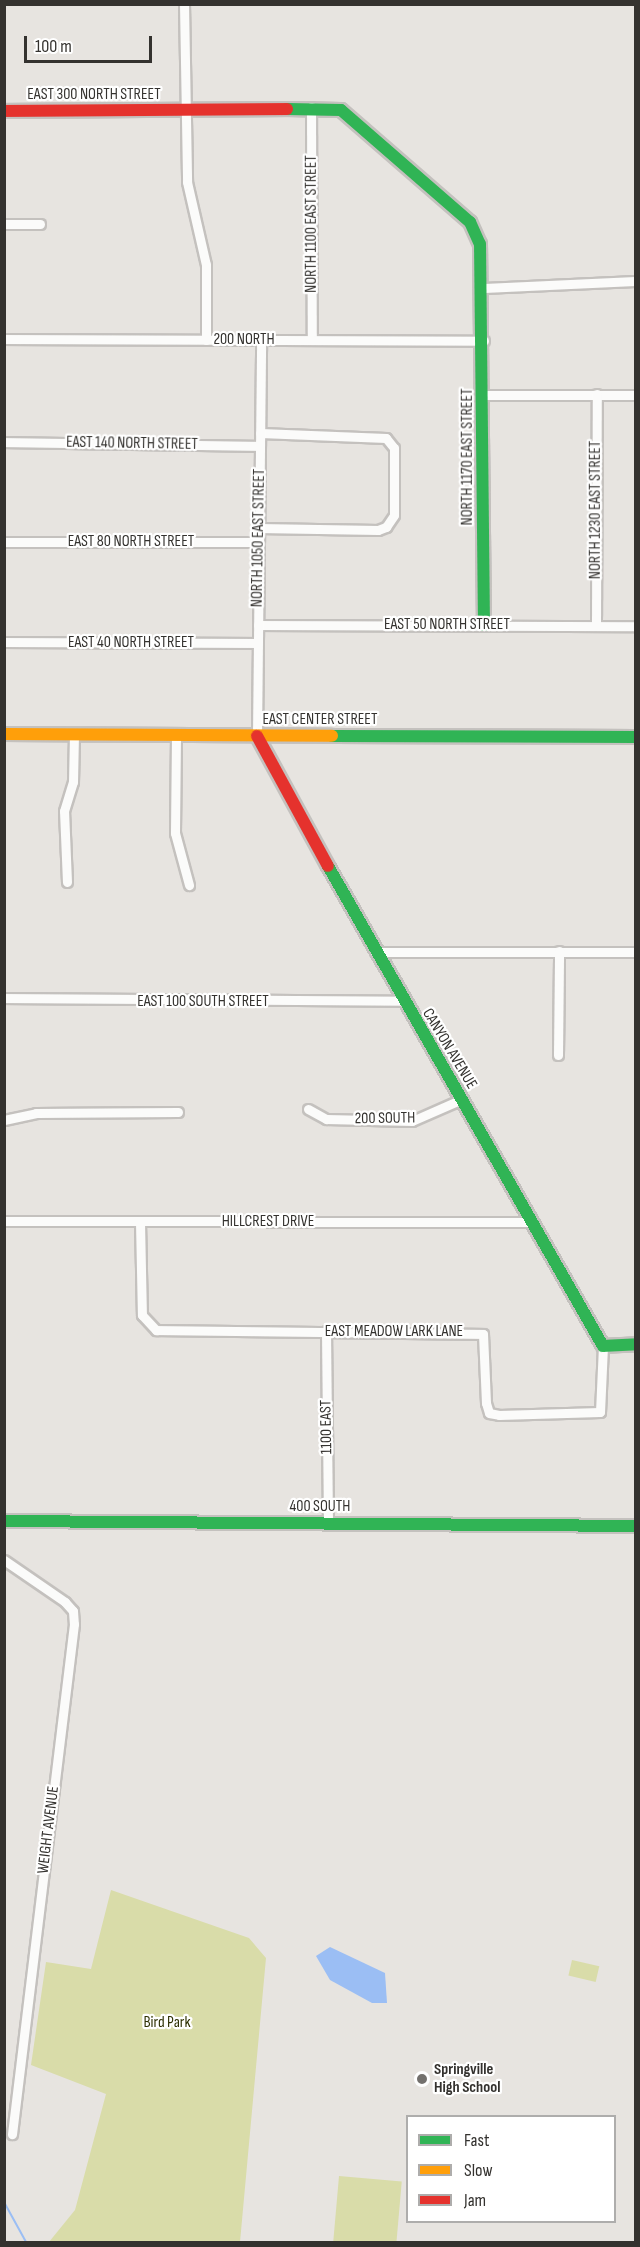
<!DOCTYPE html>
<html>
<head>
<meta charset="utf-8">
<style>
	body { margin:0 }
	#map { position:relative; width:640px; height:2247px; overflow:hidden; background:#e7e4e0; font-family:"Sofia Sans Condensed",sans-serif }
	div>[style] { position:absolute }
	.green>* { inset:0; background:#d9dca9; transform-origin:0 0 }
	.water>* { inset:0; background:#9bbef4 }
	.stream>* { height:2px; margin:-1px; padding:0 1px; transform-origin:1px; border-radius:1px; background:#9bbef4 }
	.roads { filter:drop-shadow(2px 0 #c4c1be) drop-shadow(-2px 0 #c4c1be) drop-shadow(0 2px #c4c1be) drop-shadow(0 -2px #c4c1be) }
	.street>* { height:9px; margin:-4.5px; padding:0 4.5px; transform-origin:4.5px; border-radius:4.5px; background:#fbfbfa }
	.fast>* { height:12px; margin:-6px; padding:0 6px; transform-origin:6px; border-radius:6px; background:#30b455 }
	.slow>* { height:12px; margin:-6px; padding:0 6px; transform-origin:6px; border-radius:6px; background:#ff9f0a }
	.jam>* { height:12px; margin:-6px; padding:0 6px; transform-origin:6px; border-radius:6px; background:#e5322d }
	.dots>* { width:16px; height:16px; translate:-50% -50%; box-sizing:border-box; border:3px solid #fff; border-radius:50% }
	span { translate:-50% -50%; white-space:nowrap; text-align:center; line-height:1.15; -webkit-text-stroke:4.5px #fff; paint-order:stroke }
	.street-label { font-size:16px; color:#34322f }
	.park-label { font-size:16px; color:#2d3003 }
	.poi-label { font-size:16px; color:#34322f; font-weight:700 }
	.left { translate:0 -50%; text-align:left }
	.frame { position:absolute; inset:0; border:6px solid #34322f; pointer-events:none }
	.legend { position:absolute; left:406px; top:2115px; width:210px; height:108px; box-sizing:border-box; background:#fff; border:2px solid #aeadac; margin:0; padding:8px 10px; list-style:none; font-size:18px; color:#34322f }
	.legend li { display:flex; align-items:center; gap:12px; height:30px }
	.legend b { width:30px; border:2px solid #aeadac }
	.scale { position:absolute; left:24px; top:36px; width:128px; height:27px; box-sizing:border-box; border:3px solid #34322f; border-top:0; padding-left:8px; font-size:18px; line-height:21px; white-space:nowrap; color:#34322f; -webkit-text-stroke:4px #fff; paint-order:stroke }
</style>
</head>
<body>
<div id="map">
	<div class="green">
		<i style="clip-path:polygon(111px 1890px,249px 1938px,266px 1958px,240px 2242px,49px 2242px,75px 2210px,106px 2094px,31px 2065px,46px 1962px,91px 1969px)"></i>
		<i style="left:572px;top:1960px;width:28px;height:16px;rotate:13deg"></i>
		<i style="left:339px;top:2176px;width:63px;height:66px;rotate:5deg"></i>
	</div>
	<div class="water">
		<i style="clip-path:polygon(330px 1947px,385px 1973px,387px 2003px,372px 2003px,330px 1980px,316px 1956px)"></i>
	</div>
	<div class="stream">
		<i style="left:4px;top:2202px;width:46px;rotate:61.2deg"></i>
	</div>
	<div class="roads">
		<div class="street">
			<i style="left:184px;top:4px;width:178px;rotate:89deg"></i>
			<i style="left:187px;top:182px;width:85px;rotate:77.1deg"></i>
			<i style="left:206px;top:265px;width:75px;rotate:90deg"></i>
			<i style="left:311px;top:107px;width:233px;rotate:89.8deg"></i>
			<i style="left:4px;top:224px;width:36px"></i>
			<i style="left:483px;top:288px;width:153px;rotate:-2.6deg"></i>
			<i style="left:4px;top:339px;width:480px;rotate:0.2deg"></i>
			<i style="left:485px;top:395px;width:151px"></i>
			<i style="left:4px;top:442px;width:256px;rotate:0.9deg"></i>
			<i style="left:258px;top:528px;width:120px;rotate:1deg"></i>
			<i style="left:378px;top:530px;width:9px;rotate:-21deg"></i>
			<i style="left:386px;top:527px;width:14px;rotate:-56deg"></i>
			<i style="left:394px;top:515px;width:67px;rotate:-90deg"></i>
			<i style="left:394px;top:448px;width:13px;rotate:-129deg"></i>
			<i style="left:386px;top:438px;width:126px;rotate:-177.7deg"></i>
			<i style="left:4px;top:542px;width:253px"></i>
			<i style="left:258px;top:625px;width:378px;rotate:0.2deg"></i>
			<i style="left:596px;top:626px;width:232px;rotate:-89.8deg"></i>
			<i style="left:4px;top:642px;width:254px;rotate:0.2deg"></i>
			<i style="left:176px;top:736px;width:97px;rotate:90.6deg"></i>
			<i style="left:175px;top:833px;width:54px;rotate:74.9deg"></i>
			<i style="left:257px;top:736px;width:396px;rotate:-89.4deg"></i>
			<i style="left:67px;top:882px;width:71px;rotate:-92.4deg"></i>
			<i style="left:64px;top:811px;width:30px;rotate:-73deg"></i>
			<i style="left:73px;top:782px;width:47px;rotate:-88.8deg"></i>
			<i style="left:375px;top:952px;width:261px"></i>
			<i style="left:4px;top:998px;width:398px;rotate:0.4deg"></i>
			<i style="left:558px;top:1055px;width:104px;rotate:-89.4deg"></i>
			<i style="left:308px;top:1109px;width:21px;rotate:29deg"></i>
			<i style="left:326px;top:1119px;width:86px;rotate:1.3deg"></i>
			<i style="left:412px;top:1121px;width:52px;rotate:-23.6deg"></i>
			<i style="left:4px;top:1120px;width:33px;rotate:-12deg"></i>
			<i style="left:36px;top:1113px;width:142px;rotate:-0.4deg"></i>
			<i style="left:4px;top:1221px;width:527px;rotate:0.11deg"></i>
			<i style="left:140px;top:1222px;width:93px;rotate:88.8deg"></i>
			<i style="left:142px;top:1315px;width:21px;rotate:47deg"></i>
			<i style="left:156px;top:1330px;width:327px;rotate:0.7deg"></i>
			<i style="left:483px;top:1334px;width:69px;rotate:87.5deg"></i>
			<i style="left:486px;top:1403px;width:10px;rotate:73deg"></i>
			<i style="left:489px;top:1413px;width:10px;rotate:11deg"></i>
			<i style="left:499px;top:1415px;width:101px;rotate:-1.7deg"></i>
			<i style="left:600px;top:1412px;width:66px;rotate:-87.4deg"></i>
			<i style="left:326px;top:1331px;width:192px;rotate:89.4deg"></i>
			<i style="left:4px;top:1560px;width:74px;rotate:34.5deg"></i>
			<i style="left:65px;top:1602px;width:12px;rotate:48deg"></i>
			<i style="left:73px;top:1611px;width:13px;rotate:86deg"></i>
			<i style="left:74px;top:1624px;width:514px;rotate:96.93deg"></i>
		</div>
		<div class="fast">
			<i style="left:287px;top:109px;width:54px;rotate:1.1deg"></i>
			<i style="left:341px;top:110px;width:171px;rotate:41deg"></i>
			<i style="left:470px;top:222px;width:24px;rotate:66deg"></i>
			<i style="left:480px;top:244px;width:381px;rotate:89.4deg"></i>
			<i style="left:332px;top:736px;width:304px;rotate:0.2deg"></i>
			<i style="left:328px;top:866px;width:553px;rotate:60.19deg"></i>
			<i style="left:603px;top:1346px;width:33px;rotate:-3deg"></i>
			<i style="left:4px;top:1521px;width:632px;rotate:0.45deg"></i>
		</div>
		<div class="slow">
			<i style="left:4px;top:734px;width:328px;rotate:0.3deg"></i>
		</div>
		<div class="jam">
			<i style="left:4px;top:111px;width:283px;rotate:-0.4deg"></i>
			<i style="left:257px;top:736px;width:148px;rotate:61.4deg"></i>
		</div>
	</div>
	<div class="dots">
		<i style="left:422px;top:2079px;background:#73706d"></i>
	</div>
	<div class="street-label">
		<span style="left:94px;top:95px">EAST 300 NORTH STREET</span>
		<span style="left:312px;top:224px;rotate:-90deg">NORTH 1100 EAST STREET</span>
		<span style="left:244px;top:340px">200 NORTH</span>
		<span style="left:132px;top:444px;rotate:1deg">EAST 140 NORTH STREET</span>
		<span style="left:468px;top:457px;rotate:-90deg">NORTH 1170 EAST STREET</span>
		<span style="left:596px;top:510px;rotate:-90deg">NORTH 1230 EAST STREET</span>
		<span style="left:259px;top:538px;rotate:-89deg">NORTH 1050 EAST STREET</span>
		<span style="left:131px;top:542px">EAST 80 NORTH STREET</span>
		<span style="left:447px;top:625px">EAST 50 NORTH STREET</span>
		<span style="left:131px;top:643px">EAST 40 NORTH STREET</span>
		<span style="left:320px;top:720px">EAST CENTER STREET</span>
		<span style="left:203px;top:1002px">EAST 100 SOUTH STREET</span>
		<span style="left:449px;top:1049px;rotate:59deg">CANYON AVENUE</span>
		<span style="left:385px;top:1119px;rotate:-1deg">200 SOUTH</span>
		<span style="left:268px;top:1222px">HILLCREST DRIVE</span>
		<span style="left:394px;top:1332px">EAST MEADOW LARK LANE</span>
		<span style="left:327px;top:1427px;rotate:-91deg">1100 EAST</span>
		<span style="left:320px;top:1507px">400 SOUTH</span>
		<span style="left:49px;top:1830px;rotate:-83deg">WEIGHT AVENUE</span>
	</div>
	<div class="park-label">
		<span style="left:167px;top:2023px">Bird Park</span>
	</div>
	<div class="poi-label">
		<span class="left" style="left:434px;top:2079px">Springville<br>High School</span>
	</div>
	<div class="frame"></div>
	<ul class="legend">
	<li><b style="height:8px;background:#30b455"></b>Fast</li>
	<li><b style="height:8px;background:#ff9f0a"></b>Slow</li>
	<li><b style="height:8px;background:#e5322d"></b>Jam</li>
	</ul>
	<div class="scale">100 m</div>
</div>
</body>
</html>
